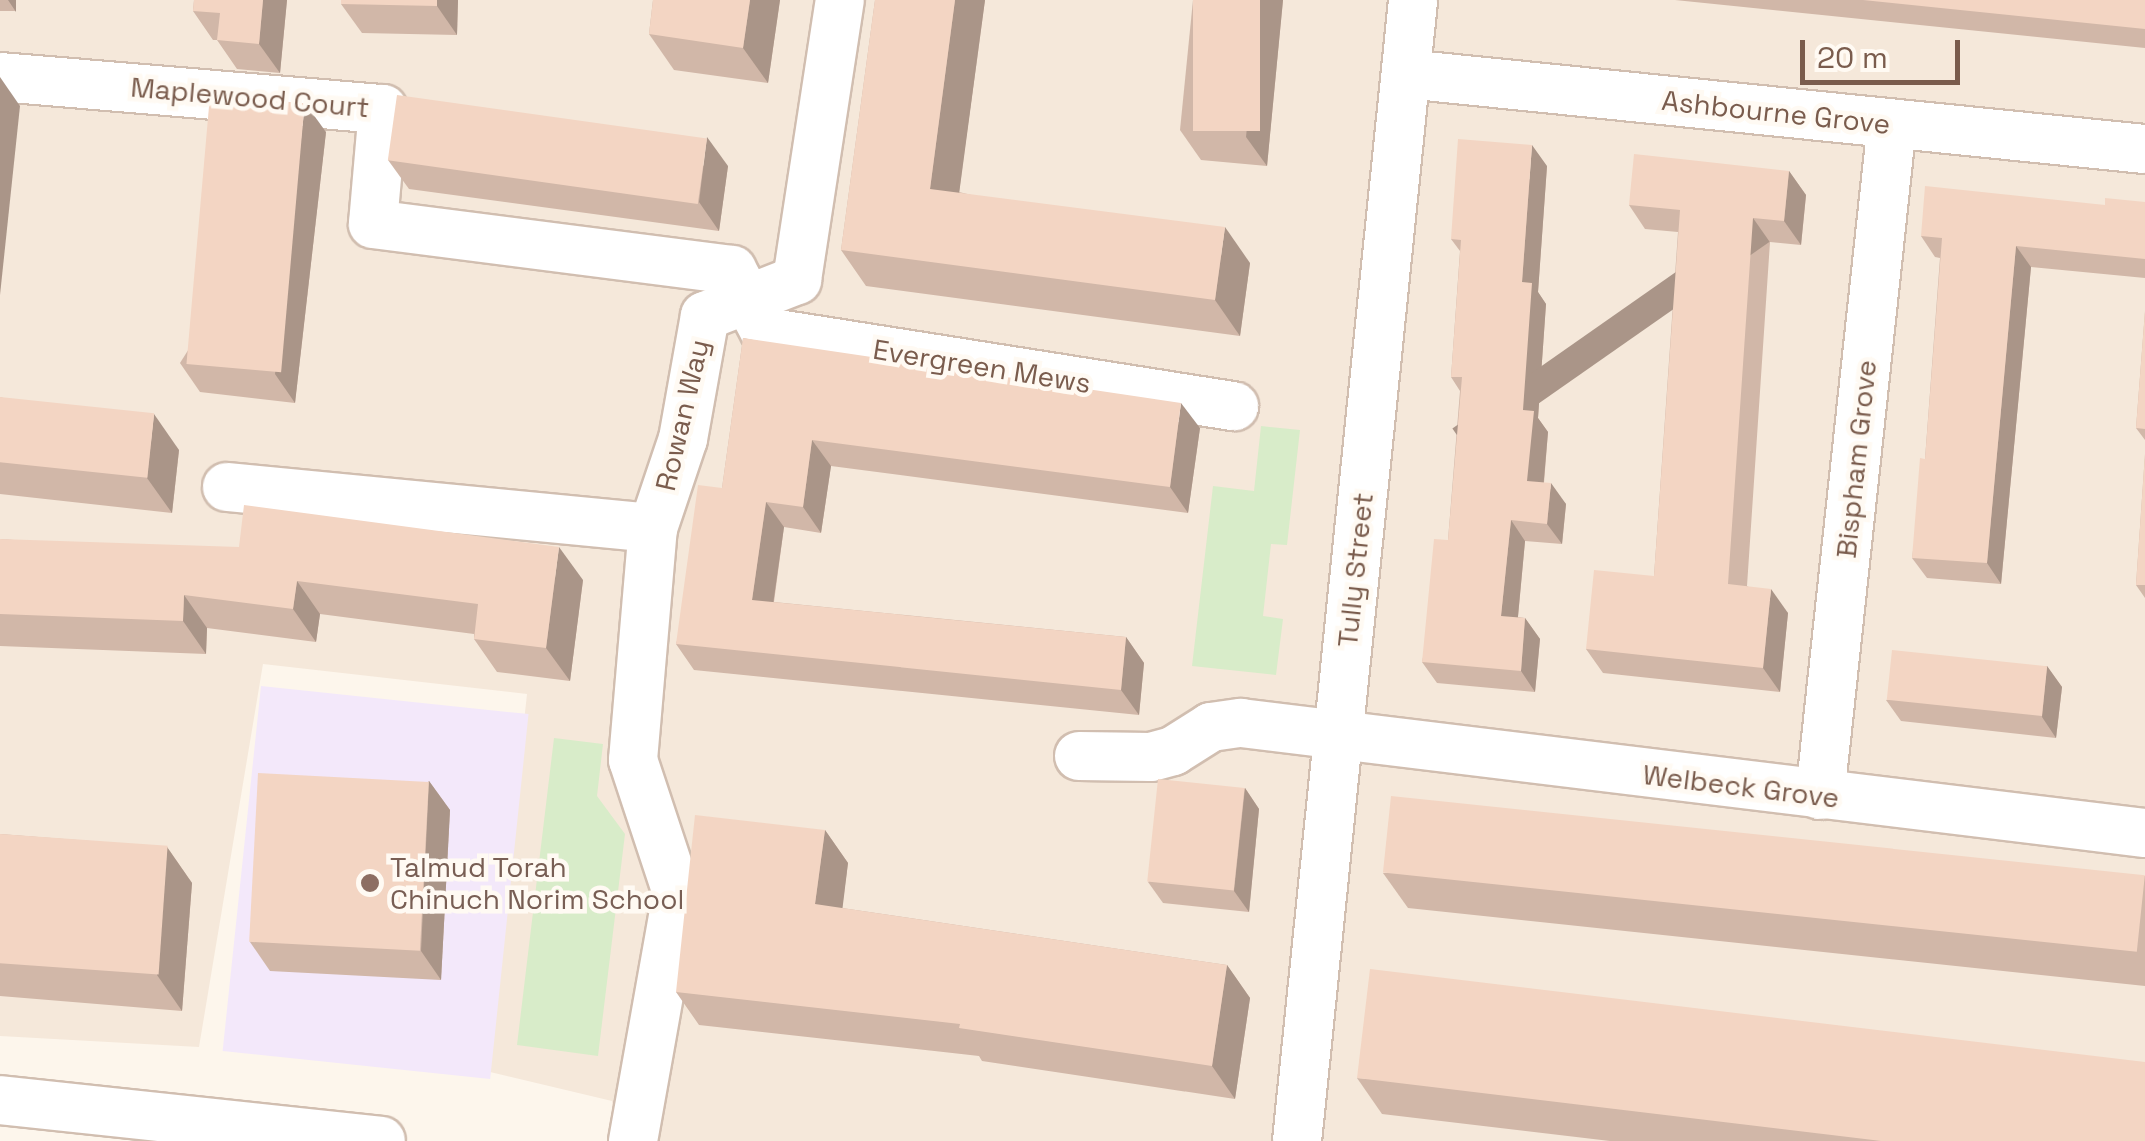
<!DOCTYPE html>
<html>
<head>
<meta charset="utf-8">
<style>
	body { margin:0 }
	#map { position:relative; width:2145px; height:1141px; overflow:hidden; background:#fdf6ec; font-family:"Space Grotesk",sans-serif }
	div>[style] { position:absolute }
	.residential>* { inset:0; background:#f5e8da }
	.education>* { inset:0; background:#f3e8fa; transform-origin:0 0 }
	.green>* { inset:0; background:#d8ecc9 }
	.roads { filter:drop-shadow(2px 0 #d1beb0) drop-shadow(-2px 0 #d1beb0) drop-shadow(0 2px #d1beb0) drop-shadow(0 -2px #d1beb0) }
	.minor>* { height:48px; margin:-24px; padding:0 24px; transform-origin:24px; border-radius:24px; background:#fff }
	.wall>* { inset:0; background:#d1b7a8; transform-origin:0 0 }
	.shaded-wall>* { inset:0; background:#aa9588; transform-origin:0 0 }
	.building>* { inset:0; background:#f3d5c3; transform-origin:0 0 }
	.dots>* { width:28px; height:28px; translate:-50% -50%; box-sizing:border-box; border:5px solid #fffaf3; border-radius:50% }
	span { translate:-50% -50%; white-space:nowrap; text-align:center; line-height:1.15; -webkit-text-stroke:9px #fffaf3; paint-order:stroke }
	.street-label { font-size:28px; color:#7a5c4d }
	.education-label { font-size:28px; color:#785e54 }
	.left { translate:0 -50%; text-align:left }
	.scale { position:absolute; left:1800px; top:40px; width:160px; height:45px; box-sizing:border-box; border:5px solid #7a5c4d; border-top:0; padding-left:12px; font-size:30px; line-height:35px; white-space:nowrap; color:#7a5c4d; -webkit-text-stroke:8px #fffaf3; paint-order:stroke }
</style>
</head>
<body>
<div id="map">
	<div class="residential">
		<i style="clip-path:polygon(0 0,2145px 0,2145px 1141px,615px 1141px,612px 1101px,486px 1071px,527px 694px,263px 664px,199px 1047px,0 1036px)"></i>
	</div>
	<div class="education">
		<i style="left:261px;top:686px;width:269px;height:367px;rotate:6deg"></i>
	</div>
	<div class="green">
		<i style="clip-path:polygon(1261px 426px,1300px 430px,1287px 545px,1271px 544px,1263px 616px,1283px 619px,1276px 675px,1192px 666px,1213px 486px,1254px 491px)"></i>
		<i style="clip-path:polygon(554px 738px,603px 744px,597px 796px,625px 834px,598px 1056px,517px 1045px)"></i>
	</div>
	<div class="roads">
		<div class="minor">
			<i style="left:1406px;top:74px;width:743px;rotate:5.8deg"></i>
			<i style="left:0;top:77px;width:384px;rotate:4.8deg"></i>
			<i style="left:383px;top:109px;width:115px;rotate:95deg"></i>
			<i style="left:373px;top:224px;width:362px;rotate:7.3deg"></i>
			<i style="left:732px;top:270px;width:70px;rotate:62deg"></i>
			<i style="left:765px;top:332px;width:475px;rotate:9deg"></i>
			<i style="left:227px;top:487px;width:428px;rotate:5.5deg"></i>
			<i style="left:653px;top:528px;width:94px;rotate:-71.4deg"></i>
			<i style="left:683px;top:439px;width:125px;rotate:-79.9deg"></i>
			<i style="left:705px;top:316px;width:99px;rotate:-21.4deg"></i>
			<i style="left:797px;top:280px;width:283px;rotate:-81.3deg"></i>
			<i style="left:1079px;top:756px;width:72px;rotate:0.8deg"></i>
			<i style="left:1151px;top:757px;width:23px;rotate:-15deg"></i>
			<i style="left:1173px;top:751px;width:45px;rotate:-32.3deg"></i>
			<i style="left:1211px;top:727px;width:30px;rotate:-8deg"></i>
			<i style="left:1241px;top:723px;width:911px;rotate:6.94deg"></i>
			<i style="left:1820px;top:795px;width:675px;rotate:-83.88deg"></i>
			<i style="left:0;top:1100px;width:383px;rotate:6.1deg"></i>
			<i style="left:633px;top:1141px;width:252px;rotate:-79.9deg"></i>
			<i style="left:677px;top:893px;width:140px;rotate:-108.3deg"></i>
			<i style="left:633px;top:760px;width:233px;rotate:-85.1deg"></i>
			<i style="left:1297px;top:1141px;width:1147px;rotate:-84.19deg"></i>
		</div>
	</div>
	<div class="wall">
		<i style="left:0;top:0;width:16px;height:11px"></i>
		<i style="clip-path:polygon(194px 0,287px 0,280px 73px,237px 69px,217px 40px,213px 40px,193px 11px)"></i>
		<i style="clip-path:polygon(341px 0,458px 0,457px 35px,362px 33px,341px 4px)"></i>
		<i style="clip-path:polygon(653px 0,780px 0,768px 83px,674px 70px,649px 34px)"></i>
		<i style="clip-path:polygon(875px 0,985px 0,959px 192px,1250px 263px,1240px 336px,866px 286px,841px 250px)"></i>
		<i style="clip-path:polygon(1193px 0,1283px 0,1267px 166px,1201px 160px,1180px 130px)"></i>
		<i style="clip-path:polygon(1675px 0,2145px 0,2145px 48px)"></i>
		<i style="clip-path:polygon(326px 132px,295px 403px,200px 392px,180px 363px)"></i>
		<i style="clip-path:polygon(388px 160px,728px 166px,719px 231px,409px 189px)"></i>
		<i style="clip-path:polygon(1547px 166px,1538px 292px,1546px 304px,1538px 418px,1548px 432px,1544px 483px,1566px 504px,1562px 544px,1525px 541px,1518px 617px,1525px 618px,1540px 639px,1535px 692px,1437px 683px,1422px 662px,1448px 540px,1460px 391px,1451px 377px,1460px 251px,1451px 239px)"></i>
		<i style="clip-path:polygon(1789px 171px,1806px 195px,1801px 245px,1770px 242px,1747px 586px,1788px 613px,1780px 692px,1603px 673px,1586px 649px,1654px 576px,1678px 232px,1645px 229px,1629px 205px)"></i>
		<i style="clip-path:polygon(2145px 202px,2145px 278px,2031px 267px,2001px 584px,1927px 578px,1912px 558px,1925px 459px,1940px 258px,1935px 257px,1921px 236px,2105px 205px)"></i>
		<i style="clip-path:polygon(2145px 311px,2145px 440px,2136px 428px)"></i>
		<i style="clip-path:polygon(743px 338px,1200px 428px,1188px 513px,831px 466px,821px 533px,784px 527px,774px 602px,1126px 637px,1144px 663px,1139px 715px,694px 670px,676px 644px,722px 488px)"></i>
		<i style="clip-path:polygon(0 397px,179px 450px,172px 513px,0 494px)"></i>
		<i style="clip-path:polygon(2145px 454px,2145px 598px,2136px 585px)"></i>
		<i style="clip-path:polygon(0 539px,583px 580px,570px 681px,497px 672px,474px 639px,474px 634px,320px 614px,316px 642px,207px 628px,206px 654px,0 646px)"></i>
		<i style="clip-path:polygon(2047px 666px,2062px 687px,2056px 738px,1901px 721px,1886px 700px)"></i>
		<i style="clip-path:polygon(429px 781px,450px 810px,441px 980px,270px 971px,250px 942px)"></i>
		<i style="clip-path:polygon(1245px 788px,1259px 809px,1249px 912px,1163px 903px,1148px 882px)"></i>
		<i style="clip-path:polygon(825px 830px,848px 863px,842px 908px,1227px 965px,1250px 998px,1235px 1099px,982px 1061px,979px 1056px,699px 1025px,676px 992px)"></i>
		<i style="clip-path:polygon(0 834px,167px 847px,192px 883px,182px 1011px,0 996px)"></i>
		<i style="clip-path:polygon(1383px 873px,2145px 876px,2145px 986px,1408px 908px)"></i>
		<i style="clip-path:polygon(1357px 1078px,2145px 1141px,1610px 1141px,1382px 1114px)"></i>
	</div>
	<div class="shaded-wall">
		<i style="clip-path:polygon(8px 0,16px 0,16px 12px)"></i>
		<i style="clip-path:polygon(263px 0,287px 0,280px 73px,259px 44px)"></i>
		<i style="clip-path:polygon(437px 0,458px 0,457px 35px,437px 6px)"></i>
		<i style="clip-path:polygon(750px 0,780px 0,768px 83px,743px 48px)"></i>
		<i style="clip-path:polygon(955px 0,985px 0,955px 224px,930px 189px)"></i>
		<i style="clip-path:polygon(1260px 0,1283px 0,1267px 166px,1246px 137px)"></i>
		<i style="clip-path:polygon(0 77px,20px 106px,0 295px)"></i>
		<i style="clip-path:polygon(305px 103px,326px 132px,295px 403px,275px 374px)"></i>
		<i style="clip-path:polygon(707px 137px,728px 166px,719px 231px,699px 202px)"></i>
		<i style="clip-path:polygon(1532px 145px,1547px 166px,1538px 292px,1546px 304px,1538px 418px,1548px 432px,1542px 502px,1527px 481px,1523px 410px,1522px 282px)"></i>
		<i style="clip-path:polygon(1789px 171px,1806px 195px,1801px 245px,1784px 221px)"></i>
		<i style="left:1753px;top:218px;width:29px;height:367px;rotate:55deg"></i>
		<i style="clip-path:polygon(1225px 227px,1250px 263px,1240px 336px,1215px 300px)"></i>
		<i style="clip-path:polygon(2016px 246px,2031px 267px,2001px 584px,1987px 563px)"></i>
		<i style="clip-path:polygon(1181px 403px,1200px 428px,1188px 513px,1170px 487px)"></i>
		<i style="clip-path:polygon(154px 414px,179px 450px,172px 513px,147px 478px)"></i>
		<i style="clip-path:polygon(812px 440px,831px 466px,821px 533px,803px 507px)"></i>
		<i style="clip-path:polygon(1551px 483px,1566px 504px,1562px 544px,1547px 524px)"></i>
		<i style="clip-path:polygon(766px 502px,784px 527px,770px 626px,752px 600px)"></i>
		<i style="clip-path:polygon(1511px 520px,1525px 541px,1516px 637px,1501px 616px)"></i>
		<i style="clip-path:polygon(559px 547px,583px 580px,570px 681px,546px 648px)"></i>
		<i style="clip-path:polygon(297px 581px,320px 614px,316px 642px,293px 609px)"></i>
		<i style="clip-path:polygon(1771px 589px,1788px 613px,1780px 692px,1763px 668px)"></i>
		<i style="clip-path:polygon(184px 595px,207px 628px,206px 654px,183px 621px)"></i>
		<i style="clip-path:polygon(1525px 618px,1540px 639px,1535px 692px,1521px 671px)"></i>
		<i style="clip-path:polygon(1126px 637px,1144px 663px,1139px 715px,1121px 690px)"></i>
		<i style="clip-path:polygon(2047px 666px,2062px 687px,2056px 738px,2042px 717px)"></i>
		<i style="clip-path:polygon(429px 781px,450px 810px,441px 980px,421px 951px)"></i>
		<i style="clip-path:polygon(1245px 788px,1259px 809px,1249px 912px,1234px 891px)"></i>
		<i style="clip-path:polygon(825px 830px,848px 863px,839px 937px,815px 904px)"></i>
		<i style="clip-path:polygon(167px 847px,192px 883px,182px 1011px,157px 975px)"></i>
		<i style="clip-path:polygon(1227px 965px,1250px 998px,1235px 1099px,1212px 1066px)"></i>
	</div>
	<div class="building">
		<i style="clip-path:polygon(194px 0,263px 0,259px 44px,217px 40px,220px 13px,193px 11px)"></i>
		<i style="clip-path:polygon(341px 0,437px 0,437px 6px,341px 4px)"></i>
		<i style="clip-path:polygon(653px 0,750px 0,743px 48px,649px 34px)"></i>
		<i style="clip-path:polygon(875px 0,955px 0,930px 189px,1225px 227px,1215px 300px,841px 250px)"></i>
		<i style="left:1193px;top:0;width:67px;height:131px"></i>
		<i style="clip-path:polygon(1863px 0,2145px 0,2145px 29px)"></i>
		<i style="left:210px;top:95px;width:95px;height:270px;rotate:5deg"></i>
		<i style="left:397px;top:95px;width:313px;height:66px;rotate:8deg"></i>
		<i style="clip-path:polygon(1458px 139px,1532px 145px,1522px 282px,1532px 283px,1523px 410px,1534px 411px,1527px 481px,1551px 483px,1547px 524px,1511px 520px,1501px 616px,1525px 618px,1521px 671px,1422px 662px,1434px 539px,1448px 540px,1462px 377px,1451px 377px,1461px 240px,1451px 239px)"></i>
		<i style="clip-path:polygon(1634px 154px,1789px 171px,1784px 221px,1753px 218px,1728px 584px,1771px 589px,1763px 668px,1586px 649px,1594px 570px,1654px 576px,1680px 210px,1629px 205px)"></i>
		<i style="clip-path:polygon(1925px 186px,2105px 205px,2105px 198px,2145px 202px,2145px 259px,2016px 246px,1987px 563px,1912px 558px,1920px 458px,1925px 459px,1942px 238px,1921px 236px)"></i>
		<i style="clip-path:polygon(2145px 311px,2145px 429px,2136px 428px)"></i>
		<i style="clip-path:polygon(743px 338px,1181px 403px,1170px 487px,812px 440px,803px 507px,766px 502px,752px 600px,1126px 637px,1121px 690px,676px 644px,698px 485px,722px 488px)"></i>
		<i style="left:0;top:397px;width:155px;height:65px;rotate:6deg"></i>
		<i style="clip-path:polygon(2145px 454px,2145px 585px,2136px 585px)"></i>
		<i style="clip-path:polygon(244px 505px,559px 547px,546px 648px,474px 639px,478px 604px,297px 581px,293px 609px,184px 595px,183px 621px,0 614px,0 539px,239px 547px)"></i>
		<i style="left:1892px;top:650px;width:156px;height:50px;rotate:6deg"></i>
		<i style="left:258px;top:773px;width:171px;height:169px;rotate:3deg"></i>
		<i style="left:1158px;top:779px;width:87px;height:103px;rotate:6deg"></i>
		<i style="left:1391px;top:796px;width:758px;height:77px;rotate:6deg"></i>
		<i style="clip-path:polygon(695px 815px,825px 830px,815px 904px,1227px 965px,1212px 1066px,959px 1028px,960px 1024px,676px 992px)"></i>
		<i style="left:0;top:834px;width:168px;height:129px;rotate:4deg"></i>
		<i style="clip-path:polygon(1370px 969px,2145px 1062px,2145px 1141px,1881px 1141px,1357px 1078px)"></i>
	</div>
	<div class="dots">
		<i style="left:370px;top:883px;background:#8d6e63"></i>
	</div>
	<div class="street-label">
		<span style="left:250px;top:97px;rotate:5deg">Maplewood Court</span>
		<span style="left:1776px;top:112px;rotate:6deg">Ashbourne Grove</span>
		<span style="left:982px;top:366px;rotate:9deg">Evergreen Mews</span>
		<span style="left:682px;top:415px;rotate:-77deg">Rowan Way</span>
		<span style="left:1856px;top:459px;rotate:-84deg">Bispham Grove</span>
		<span style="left:1355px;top:570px;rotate:-84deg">Tully Street</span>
		<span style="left:1741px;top:786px;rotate:7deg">Welbeck Grove</span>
	</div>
	<div class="education-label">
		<span class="left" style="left:390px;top:883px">Talmud Torah<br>Chinuch Norim School</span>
	</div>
	<div class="scale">20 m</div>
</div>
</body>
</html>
